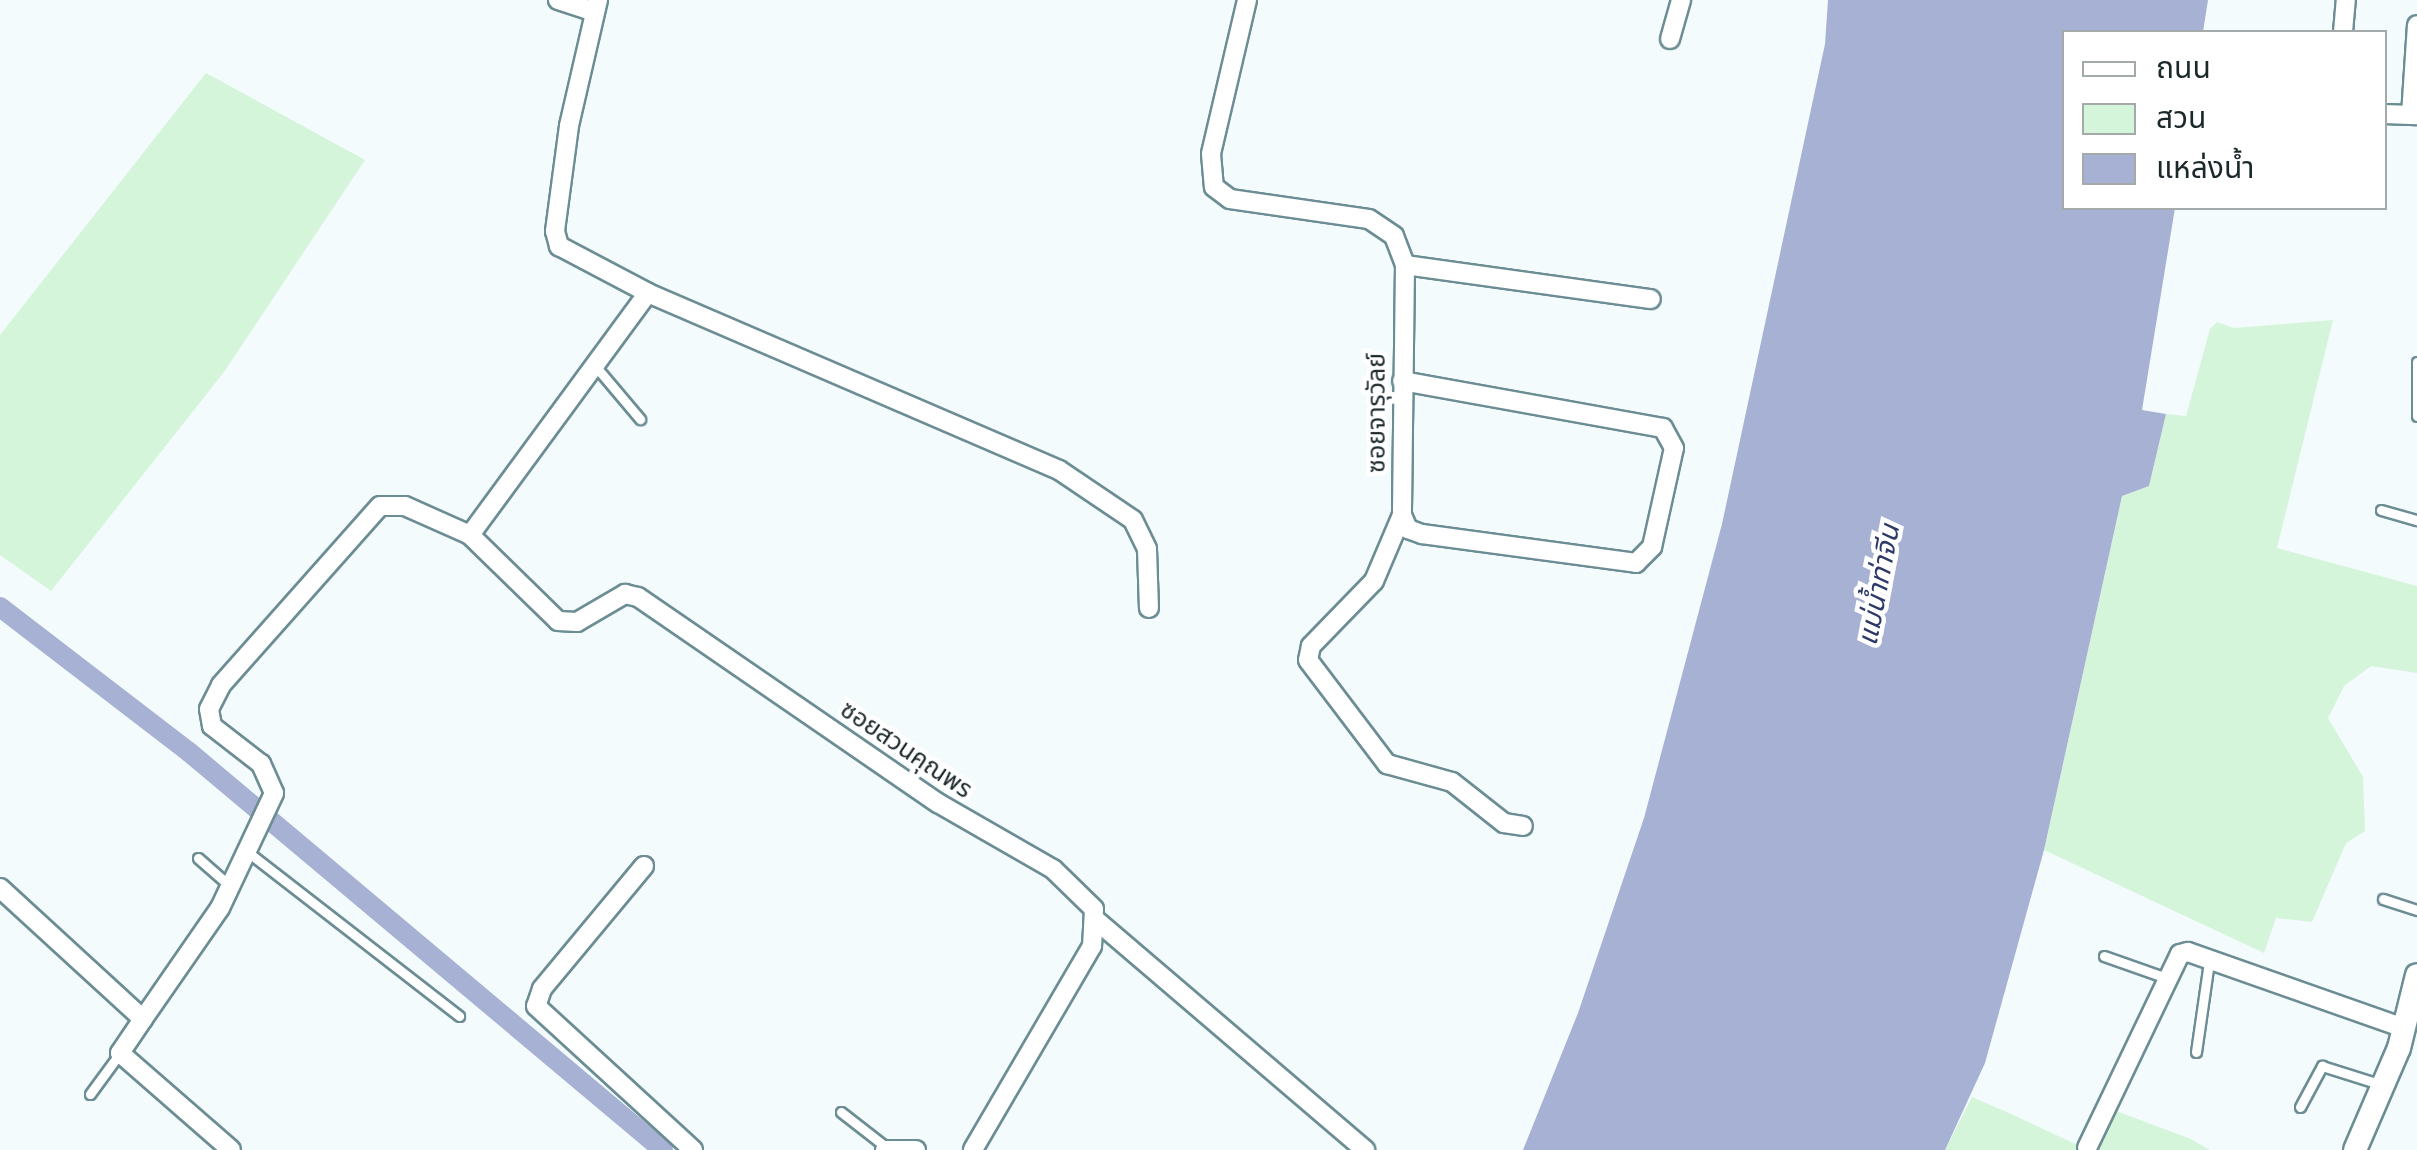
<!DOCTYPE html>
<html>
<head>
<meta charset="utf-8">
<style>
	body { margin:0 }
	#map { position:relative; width:2417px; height:1150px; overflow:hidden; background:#f4fbfc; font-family:"Source Sans 3","Noto Sans Thai",sans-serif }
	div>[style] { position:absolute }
	.green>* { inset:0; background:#d5f5db }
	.water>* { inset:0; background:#a6b1d4 }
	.canal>* { height:20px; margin:-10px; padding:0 10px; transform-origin:10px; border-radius:10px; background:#a6b1d4 }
	.roads { filter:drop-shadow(2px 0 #6c8d94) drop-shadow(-2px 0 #6c8d94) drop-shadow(0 2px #6c8d94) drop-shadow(0 -2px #6c8d94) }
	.service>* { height:9px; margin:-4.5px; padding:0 4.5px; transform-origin:4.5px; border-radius:4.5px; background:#fff }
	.minor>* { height:18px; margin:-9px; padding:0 9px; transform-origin:9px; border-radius:9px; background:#fff }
	.tertiary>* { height:22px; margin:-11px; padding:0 11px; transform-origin:11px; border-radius:11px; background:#fff }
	span { translate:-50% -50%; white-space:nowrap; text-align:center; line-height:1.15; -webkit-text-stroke:9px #fff; paint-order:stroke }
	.street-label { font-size:25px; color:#1b282b }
	.water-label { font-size:28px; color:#2d3967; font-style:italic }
	.legend { position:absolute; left:2062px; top:30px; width:325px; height:180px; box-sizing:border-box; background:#fff; border:2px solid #a4a9aa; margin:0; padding:12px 18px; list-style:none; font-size:30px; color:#1b282b }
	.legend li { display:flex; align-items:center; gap:20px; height:50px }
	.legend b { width:50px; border:2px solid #a4a9aa }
</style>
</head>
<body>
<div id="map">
	<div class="green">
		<i style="clip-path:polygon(206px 73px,365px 160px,224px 372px,51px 591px,0 555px,0 335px)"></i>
		<i style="clip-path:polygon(2333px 320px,2277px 548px,2417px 586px,2417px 673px,2371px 666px,2344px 686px,2328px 718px,2363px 777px,2365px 831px,2346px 843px,2312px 922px,2276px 918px,2264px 953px,2044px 850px,2122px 496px,2149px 486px,2166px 414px,2186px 416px,2210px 329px,2217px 322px,2234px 328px)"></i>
		<i style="clip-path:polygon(1972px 1097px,2009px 1113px,2088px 1150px,1945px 1150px)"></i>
		<i style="clip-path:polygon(2116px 1111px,2191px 1139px,2210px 1150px,2095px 1150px)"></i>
	</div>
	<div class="water">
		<i style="clip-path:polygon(1828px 0,2208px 0,2203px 32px,2064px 32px,2064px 208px,2175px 208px,2142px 410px,2166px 414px,2149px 486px,2122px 496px,2044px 850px,1985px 1063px,1945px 1150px,1523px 1150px,1578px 1013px,1644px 818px,1722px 524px,1825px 44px)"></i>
	</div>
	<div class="canal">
		<i style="left:0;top:607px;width:238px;rotate:37.5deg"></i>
		<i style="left:189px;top:752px;width:619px;rotate:40.02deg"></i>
	</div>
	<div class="roads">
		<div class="service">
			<i style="left:2417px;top:362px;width:54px;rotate:90deg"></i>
			<i style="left:597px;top:368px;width:67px;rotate:49.9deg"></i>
			<i style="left:2381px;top:510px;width:37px;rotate:16deg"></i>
			<i style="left:249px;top:853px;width:266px;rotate:37.8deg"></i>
			<i style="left:198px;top:858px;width:43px;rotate:41.2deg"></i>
			<i style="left:2383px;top:899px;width:36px;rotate:18deg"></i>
			<i style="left:2104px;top:956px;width:64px;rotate:19.3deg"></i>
			<i style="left:2196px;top:1052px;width:91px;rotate:-81.8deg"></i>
			<i style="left:90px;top:1094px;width:51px;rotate:-53.8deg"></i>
			<i style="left:2300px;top:1107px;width:47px;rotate:-61.8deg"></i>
			<i style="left:2322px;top:1066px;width:60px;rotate:17.5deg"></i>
			<i style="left:841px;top:1112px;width:57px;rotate:37.9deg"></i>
		</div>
		<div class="minor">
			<i style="left:558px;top:0;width:36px;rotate:18deg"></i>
			<i style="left:598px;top:0;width:129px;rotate:103deg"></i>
			<i style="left:569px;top:126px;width:106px;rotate:97.6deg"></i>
			<i style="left:555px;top:231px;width:16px;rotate:75deg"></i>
			<i style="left:559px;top:246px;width:101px;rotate:27.8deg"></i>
			<i style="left:648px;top:293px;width:447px;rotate:23.3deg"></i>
			<i style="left:1059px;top:470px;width:89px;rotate:34deg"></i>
			<i style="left:1133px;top:520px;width:32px;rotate:64deg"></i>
			<i style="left:1147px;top:549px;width:59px;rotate:88.1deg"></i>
			<i style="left:1247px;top:0;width:158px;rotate:103.2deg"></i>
			<i style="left:1211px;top:154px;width:33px;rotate:85deg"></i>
			<i style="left:1214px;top:187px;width:20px;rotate:37deg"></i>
			<i style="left:1230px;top:199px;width:140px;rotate:8.2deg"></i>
			<i style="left:1369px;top:219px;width:30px;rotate:34deg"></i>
			<i style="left:1394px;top:236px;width:31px;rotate:69deg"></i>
			<i style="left:1405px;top:265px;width:250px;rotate:90.7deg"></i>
			<i style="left:1402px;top:515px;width:72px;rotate:113deg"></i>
			<i style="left:1374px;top:581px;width:91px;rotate:134.1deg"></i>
			<i style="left:1311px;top:646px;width:14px;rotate:102deg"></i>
			<i style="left:1308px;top:660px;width:131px;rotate:52.8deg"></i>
			<i style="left:1387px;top:764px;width:67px;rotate:15.5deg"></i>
			<i style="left:1452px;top:782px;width:66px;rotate:38.3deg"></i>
			<i style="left:1504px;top:823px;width:19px;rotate:9deg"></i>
			<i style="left:2343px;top:32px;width:32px;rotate:-85deg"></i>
			<i style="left:1670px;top:39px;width:41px;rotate:-74.2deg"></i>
			<i style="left:2384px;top:114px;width:33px;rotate:2deg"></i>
			<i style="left:2411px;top:115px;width:90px;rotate:-86.2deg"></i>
			<i style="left:1405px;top:265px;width:248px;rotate:7.9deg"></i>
			<i style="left:1402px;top:515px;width:15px;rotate:67deg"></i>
			<i style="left:1408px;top:529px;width:15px;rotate:20deg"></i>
			<i style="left:1422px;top:534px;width:216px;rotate:7.7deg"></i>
			<i style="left:1636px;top:563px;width:23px;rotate:-45deg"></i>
			<i style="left:1652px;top:547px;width:101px;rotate:-77.5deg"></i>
			<i style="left:1674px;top:448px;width:23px;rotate:-119deg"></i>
			<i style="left:1663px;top:428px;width:265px;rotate:-169.8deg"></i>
			<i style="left:470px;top:535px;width:300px;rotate:-53.7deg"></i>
			<i style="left:644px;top:866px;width:160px;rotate:129.7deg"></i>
			<i style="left:542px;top:989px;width:18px;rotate:109deg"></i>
			<i style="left:536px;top:1006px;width:213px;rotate:42.5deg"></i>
			<i style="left:0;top:888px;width:194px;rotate:42.5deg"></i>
			<i style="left:143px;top:1019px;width:41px;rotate:124.1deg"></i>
			<i style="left:120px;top:1053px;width:147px;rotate:41.1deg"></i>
			<i style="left:1097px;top:921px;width:353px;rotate:40.5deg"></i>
			<i style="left:143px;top:1019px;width:135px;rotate:-55.3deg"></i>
			<i style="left:220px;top:908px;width:127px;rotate:-64.8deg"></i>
			<i style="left:274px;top:793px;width:32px;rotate:-114deg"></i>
			<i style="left:261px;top:764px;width:62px;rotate:-142.2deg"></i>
			<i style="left:212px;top:726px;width:17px;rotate:-100deg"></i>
			<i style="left:209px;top:709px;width:27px;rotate:-63deg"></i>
			<i style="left:221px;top:685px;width:239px;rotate:-48.4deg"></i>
			<i style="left:380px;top:506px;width:25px"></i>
			<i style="left:405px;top:506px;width:71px;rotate:24deg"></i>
			<i style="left:470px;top:535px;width:123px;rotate:44.3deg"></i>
			<i style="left:558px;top:621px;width:19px;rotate:3deg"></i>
			<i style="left:577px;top:622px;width:56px;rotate:-30.3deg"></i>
			<i style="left:625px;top:594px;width:13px;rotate:13deg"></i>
			<i style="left:638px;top:597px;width:364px;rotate:34.5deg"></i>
			<i style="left:938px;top:803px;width:133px;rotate:29.9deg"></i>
			<i style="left:1053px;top:869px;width:57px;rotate:44.3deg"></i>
			<i style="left:1094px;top:909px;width:37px;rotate:93deg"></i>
			<i style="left:1092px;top:946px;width:236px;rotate:120.3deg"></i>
			<i style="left:2087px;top:1148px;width:215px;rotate:-64.4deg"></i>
			<i style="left:2180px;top:954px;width:8px;rotate:-14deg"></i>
			<i style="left:2188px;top:952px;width:229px;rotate:19.4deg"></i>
			<i style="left:885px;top:1150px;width:31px"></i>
		</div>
		<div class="tertiary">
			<i style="left:2355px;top:1150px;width:111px;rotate:-66.7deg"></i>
			<i style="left:2399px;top:1048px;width:75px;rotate:-76.1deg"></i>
		</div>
	</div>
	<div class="street-label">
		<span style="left:1377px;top:413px;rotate:-90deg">ซอยจารุวัลย์</span>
		<span style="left:906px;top:750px;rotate:34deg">ซอยสวนคุณพร</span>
	</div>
	<div class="water-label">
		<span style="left:1879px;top:585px;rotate:-79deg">แม่น้ำท่าจีน</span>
	</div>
	<ul class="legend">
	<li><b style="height:12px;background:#fff"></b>ถนน</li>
	<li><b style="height:28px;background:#d5f5db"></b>สวน</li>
	<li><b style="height:28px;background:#a6b1d4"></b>แหล่งน้ำ</li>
	</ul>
</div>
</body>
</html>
